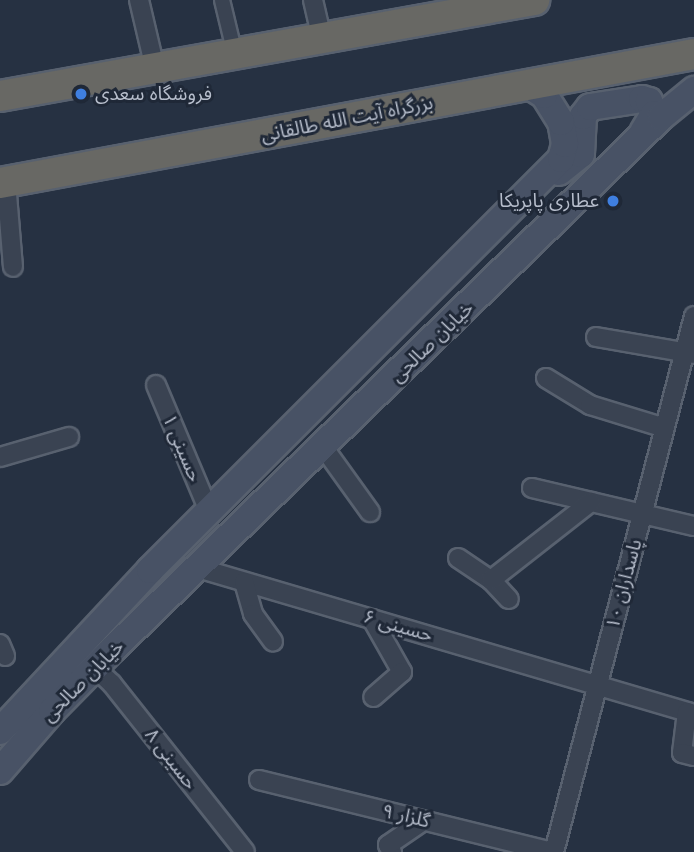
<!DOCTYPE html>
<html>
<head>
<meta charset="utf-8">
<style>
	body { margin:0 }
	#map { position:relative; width:694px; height:852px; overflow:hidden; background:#263142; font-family:Inter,"Noto Sans Arabic",sans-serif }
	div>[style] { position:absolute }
	.roads { filter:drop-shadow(2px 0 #58616f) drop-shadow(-2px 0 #58616f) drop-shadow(0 2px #58616f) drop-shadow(0 -2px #58616f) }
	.pedestrian>* { height:14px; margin:-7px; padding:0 7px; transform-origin:7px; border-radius:7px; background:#3a4352 }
	.minor>* { height:18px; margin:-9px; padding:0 9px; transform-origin:9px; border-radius:9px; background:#3a4352 }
	.secondary>* { height:26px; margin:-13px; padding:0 13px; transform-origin:13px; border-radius:13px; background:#485265 }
	.trunk>* { height:30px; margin:-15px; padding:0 15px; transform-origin:15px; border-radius:15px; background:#686864 }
	.dots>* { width:19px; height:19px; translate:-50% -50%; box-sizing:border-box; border:4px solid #1f2837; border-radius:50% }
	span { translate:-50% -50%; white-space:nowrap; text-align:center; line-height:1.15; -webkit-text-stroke:6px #1f2837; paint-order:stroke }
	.poi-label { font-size:19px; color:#b7becc }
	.left { translate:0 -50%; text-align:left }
	.right { translate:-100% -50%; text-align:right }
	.street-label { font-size:19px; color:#b7becc }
</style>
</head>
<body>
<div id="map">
	<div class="roads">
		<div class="pedestrian">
			<i style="left:222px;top:0;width:56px;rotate:76.5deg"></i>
		</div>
		<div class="minor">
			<i style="left:139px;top:0;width:70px;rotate:76.8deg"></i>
			<i style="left:313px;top:0;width:39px;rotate:77deg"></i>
			<i style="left:6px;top:182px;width:85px;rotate:85.3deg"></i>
			<i style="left:596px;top:337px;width:99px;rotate:9.8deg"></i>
			<i style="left:546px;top:378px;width:52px;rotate:31.5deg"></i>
			<i style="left:590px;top:405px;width:78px;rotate:17deg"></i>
			<i style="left:156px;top:385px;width:137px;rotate:67.2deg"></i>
			<i style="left:324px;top:448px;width:79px;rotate:54.3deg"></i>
			<i style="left:0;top:457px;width:72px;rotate:-16.2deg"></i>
			<i style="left:532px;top:488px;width:166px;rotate:13.2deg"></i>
			<i style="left:458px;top:558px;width:40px;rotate:34deg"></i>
			<i style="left:491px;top:580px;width:26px;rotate:47deg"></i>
			<i style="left:198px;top:568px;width:517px;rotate:16.4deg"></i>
			<i style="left:491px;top:580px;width:127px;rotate:-38deg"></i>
			<i style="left:244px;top:582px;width:33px;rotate:74deg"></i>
			<i style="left:253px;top:614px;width:34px;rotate:54deg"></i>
			<i style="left:372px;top:619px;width:61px;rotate:60.5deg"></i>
			<i style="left:402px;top:672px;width:38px;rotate:139deg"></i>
			<i style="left:0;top:644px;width:13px;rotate:67deg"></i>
			<i style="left:95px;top:668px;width:23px;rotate:43deg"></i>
			<i style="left:112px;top:684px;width:214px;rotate:51.6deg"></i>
			<i style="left:687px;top:712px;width:41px;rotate:97deg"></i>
			<i style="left:682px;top:753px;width:12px;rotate:14deg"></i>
			<i style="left:259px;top:780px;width:302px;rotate:13.8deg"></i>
			<i style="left:392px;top:852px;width:8px;rotate:-120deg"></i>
			<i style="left:388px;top:845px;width:42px;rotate:-34.4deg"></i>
			<i style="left:554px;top:852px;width:554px;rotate:-75.36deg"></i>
		</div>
		<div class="secondary">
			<i style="left:559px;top:172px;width:28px;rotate:-39deg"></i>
			<i style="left:581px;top:154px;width:38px;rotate:-87deg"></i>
			<i style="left:583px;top:116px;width:11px;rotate:-52deg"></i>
			<i style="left:590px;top:107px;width:53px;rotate:-8.7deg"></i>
			<i style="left:642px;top:99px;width:7px;rotate:16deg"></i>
			<i style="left:649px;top:101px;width:14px;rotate:69deg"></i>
			<i style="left:654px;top:114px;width:21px;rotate:121deg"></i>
			<i style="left:0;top:731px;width:220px;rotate:-47deg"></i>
			<i style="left:150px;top:570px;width:581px;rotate:-45deg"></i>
			<i style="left:561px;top:159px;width:16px;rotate:-75deg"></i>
			<i style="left:565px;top:144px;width:22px;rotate:-100deg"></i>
			<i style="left:561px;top:122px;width:32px;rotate:-122deg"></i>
			<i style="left:544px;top:95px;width:19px;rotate:-148deg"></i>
			<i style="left:0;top:771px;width:79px;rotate:-49.1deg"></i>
			<i style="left:52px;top:711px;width:88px;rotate:-45.5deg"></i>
			<i style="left:114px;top:648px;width:762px;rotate:-44.15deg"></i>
			<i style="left:661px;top:117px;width:43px;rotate:-39.3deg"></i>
		</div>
		<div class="trunk">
			<i style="left:0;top:96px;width:543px;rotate:-10.19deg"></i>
			<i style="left:0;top:183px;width:706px;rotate:-10.53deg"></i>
		</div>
	</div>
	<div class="dots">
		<i style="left:81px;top:94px;background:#3f7fe0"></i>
		<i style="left:613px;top:201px;background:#3f7fe0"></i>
	</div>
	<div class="poi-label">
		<span class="left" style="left:95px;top:94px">فروشگاه سعدی</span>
		<span class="right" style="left:599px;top:201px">عطاری پاپریکا</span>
	</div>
	<div class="street-label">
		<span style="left:347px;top:119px;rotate:-11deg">بزرگراه آیت الله طالقانی</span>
		<span style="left:432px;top:342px;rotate:-44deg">خیابان صالحی</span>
		<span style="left:182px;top:448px;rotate:67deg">حسینی ۱</span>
		<span style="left:624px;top:584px;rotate:-75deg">پاسداران ١٠</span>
		<span style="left:398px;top:626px;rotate:16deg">حسینی ۶</span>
		<span style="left:83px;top:681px;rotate:-45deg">خيابان صالحی</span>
		<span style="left:171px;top:759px;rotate:52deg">حسینی ۸</span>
		<span style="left:406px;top:816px;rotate:14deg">گلزار ٩</span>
	</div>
</div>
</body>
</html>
